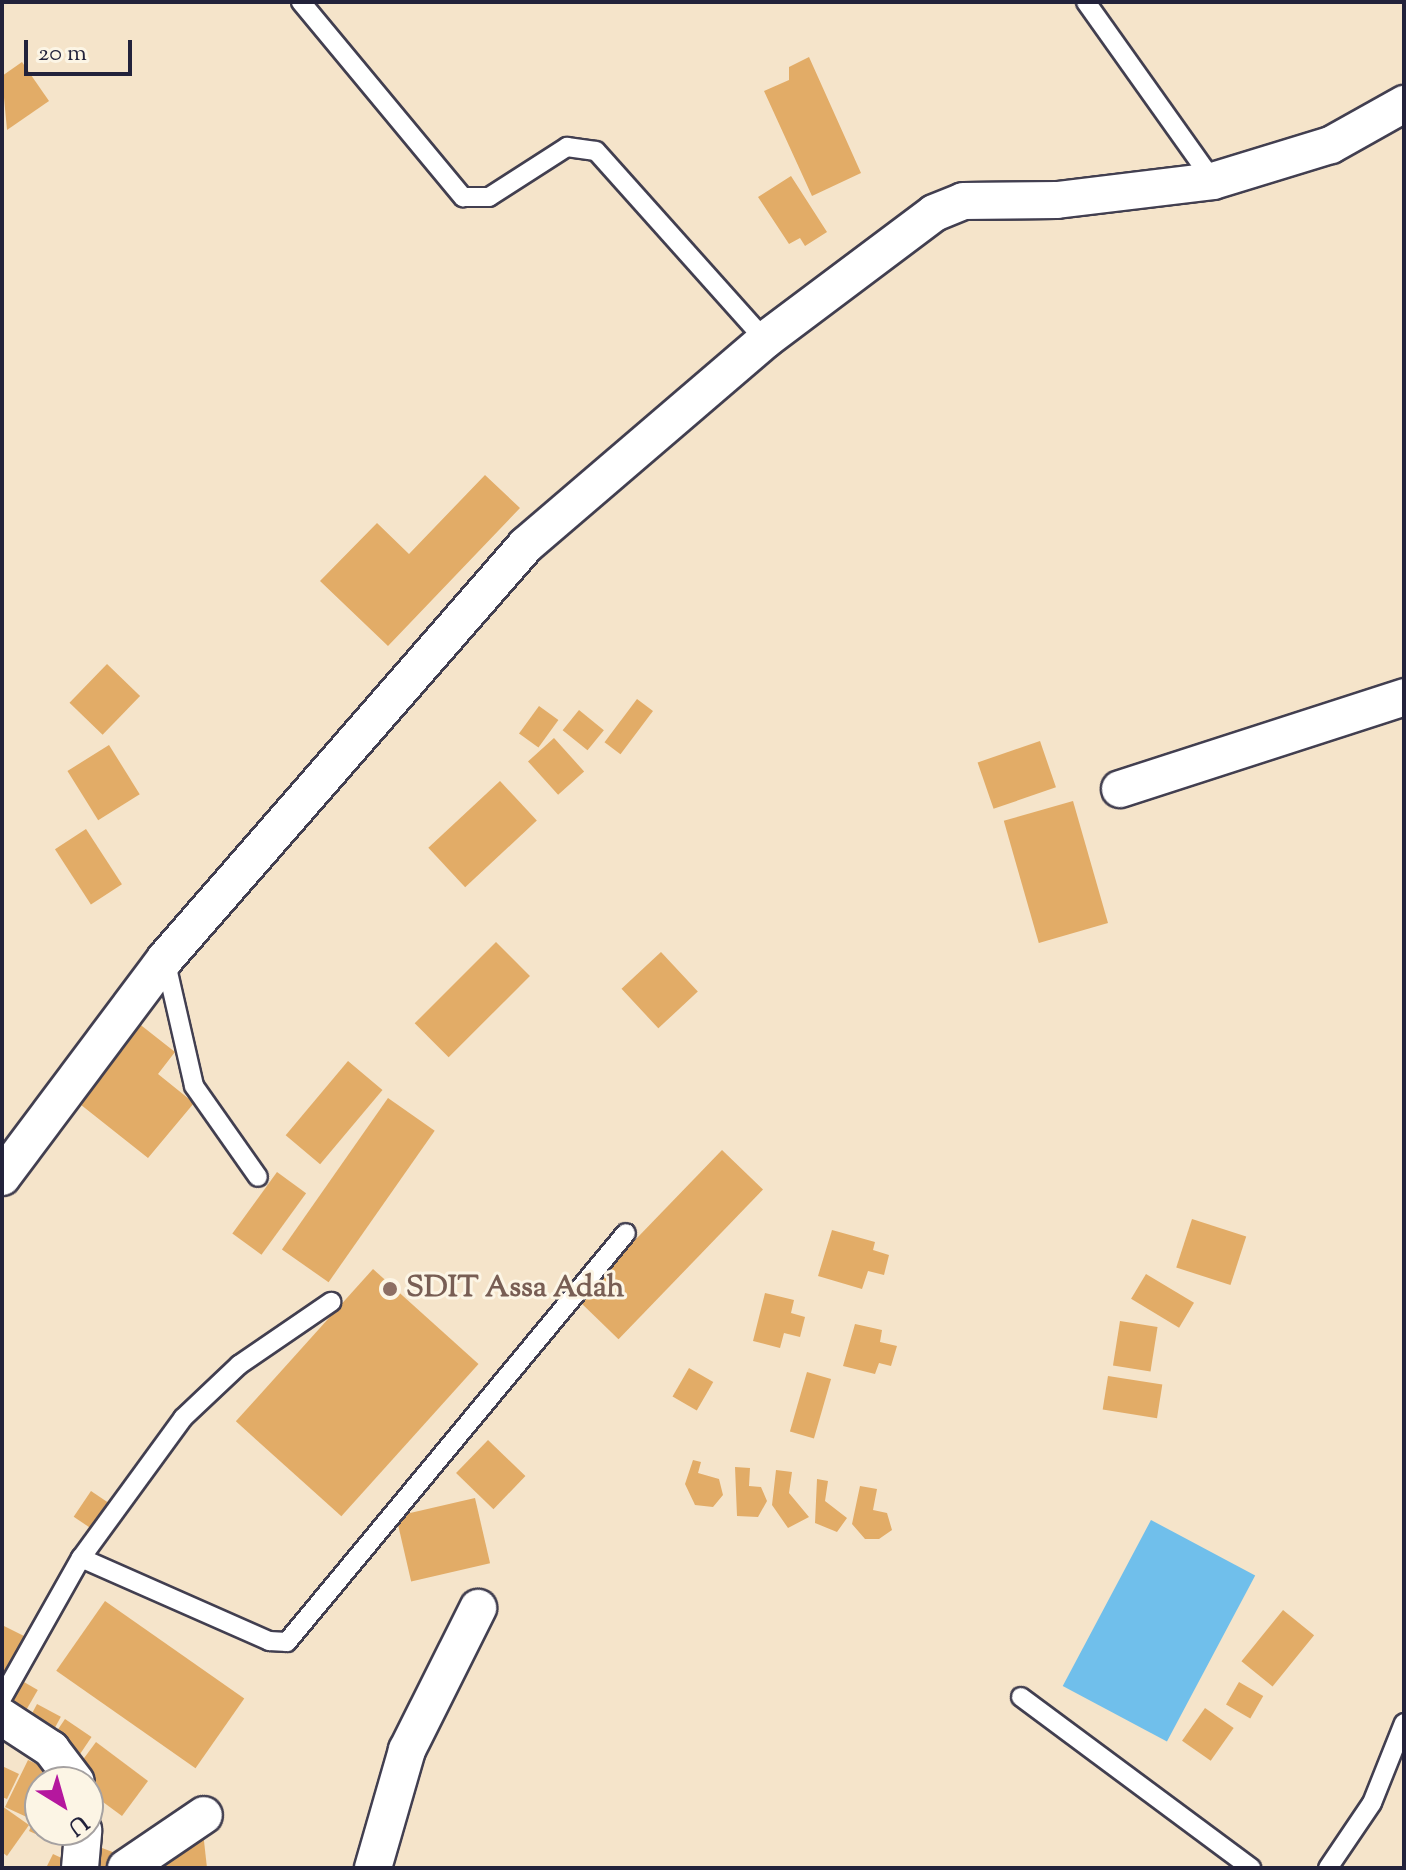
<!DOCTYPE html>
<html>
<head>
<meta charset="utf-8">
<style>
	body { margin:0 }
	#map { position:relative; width:1406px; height:1870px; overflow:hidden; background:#f5e4ca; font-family:"Sorts Mill Goudy",serif }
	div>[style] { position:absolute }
	.water>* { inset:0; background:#70bfeb; transform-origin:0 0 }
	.building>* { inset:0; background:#e2ac67; transform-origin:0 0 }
	.roads { filter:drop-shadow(2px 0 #423f50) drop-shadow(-2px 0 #423f50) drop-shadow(0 2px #423f50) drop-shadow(0 -2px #423f50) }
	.service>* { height:18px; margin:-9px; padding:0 9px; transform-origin:9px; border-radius:9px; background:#fff }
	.minor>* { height:36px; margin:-18px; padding:0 18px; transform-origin:18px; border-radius:18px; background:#fff }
	.dots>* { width:22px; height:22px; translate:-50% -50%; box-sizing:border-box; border:4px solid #fcf5e5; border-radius:50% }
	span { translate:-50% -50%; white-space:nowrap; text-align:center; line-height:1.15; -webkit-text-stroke:6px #fcf5e5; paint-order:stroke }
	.education-label { font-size:30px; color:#785e54; font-weight:700 }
	.left { translate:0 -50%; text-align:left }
	.frame { position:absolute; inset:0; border:4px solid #22223b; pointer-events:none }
	.north { position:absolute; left:24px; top:1766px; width:80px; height:80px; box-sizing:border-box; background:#fcf5e5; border:2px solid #a5a1a1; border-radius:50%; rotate:143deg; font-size:22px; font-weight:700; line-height:32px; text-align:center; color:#22223b }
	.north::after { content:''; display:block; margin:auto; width:28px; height:36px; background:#b5179e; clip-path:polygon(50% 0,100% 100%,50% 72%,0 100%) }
	.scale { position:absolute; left:24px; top:40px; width:108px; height:36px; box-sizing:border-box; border:4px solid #22223b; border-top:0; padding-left:10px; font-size:24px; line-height:28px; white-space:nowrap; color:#22223b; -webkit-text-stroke:6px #fcf5e5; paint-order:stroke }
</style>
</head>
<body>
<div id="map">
	<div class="water">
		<i style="left:1151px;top:1520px;width:118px;height:188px;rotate:28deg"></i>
	</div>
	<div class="building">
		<i style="clip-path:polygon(809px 57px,861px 173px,812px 196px,764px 91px,789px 80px,789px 67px)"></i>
		<i style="clip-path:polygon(22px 62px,49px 101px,7px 130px,2px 76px)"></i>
		<i style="clip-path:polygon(791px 176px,827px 232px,805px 246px,800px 238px,789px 244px,758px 197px)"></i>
		<i style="clip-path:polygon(485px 475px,520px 508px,388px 646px,320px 581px,377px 523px,409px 554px)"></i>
		<i style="left:107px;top:664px;width:46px;height:54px;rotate:44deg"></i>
		<i style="left:637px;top:699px;width:20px;height:54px;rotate:37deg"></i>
		<i style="left:539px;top:706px;width:24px;height:34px;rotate:36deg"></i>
		<i style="left:579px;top:710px;width:32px;height:26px;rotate:39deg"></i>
		<i style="left:554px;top:738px;width:45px;height:35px;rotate:48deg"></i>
		<i style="left:1040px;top:741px;width:49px;height:66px;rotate:71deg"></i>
		<i style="left:109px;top:745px;width:58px;height:49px;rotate:58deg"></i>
		<i style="left:500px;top:781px;width:54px;height:98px;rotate:47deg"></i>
		<i style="left:1073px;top:801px;width:127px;height:72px;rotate:74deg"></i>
		<i style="left:86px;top:829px;width:66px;height:37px;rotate:57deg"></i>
		<i style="left:496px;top:942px;width:48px;height:115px;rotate:45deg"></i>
		<i style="left:661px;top:952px;width:54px;height:54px;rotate:47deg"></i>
		<i style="clip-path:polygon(128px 1015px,175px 1052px,158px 1074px,194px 1103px,148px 1158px,66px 1093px)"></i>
		<i style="left:348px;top:1061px;width:45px;height:97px;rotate:40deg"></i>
		<i style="left:388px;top:1098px;width:57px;height:185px;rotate:35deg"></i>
		<i style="left:722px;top:1150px;width:57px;height:208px;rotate:44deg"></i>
		<i style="left:277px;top:1172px;width:36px;height:76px;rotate:36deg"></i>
		<i style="left:1192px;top:1219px;width:57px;height:51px;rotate:18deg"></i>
		<i style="clip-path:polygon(832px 1230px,875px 1242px,873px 1250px,889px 1255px,884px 1275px,868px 1271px,862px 1289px,818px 1276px)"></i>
		<i style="left:373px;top:1269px;width:142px;height:205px;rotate:42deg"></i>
		<i style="left:1146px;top:1274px;width:56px;height:29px;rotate:31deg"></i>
		<i style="clip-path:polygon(765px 1293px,794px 1300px,791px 1313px,805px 1317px,800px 1337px,784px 1333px,780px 1348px,753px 1341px)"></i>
		<i style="left:1120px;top:1321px;width:38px;height:45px;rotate:9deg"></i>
		<i style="clip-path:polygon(855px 1324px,882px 1330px,880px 1342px,897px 1346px,891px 1366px,879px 1363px,875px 1374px,843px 1366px)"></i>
		<i style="left:689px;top:1368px;width:28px;height:33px;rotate:30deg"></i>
		<i style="left:807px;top:1372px;width:25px;height:62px;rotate:16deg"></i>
		<i style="left:1108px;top:1376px;width:55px;height:34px;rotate:9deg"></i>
		<i style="left:488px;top:1440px;width:52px;height:46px;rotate:44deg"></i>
		<i style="clip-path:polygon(693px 1460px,701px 1462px,698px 1473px,719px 1479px,723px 1495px,713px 1507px,695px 1505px,685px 1484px)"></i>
		<i style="clip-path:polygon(735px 1467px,750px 1468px,749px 1486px,761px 1487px,767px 1501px,758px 1517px,737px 1516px)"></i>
		<i style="clip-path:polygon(776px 1470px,792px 1472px,789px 1493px,809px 1517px,788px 1528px,772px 1505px)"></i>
		<i style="clip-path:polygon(817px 1479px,828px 1481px,825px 1501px,847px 1518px,837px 1532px,815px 1523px)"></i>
		<i style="clip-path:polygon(860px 1486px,877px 1489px,873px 1510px,887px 1513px,892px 1530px,879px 1539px,865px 1539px,852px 1524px)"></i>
		<i style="left:91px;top:1491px;width:25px;height:31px;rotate:34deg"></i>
		<i style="left:475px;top:1498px;width:67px;height:81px;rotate:77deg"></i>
		<i style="left:105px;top:1601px;width:170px;height:85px;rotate:35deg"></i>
		<i style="left:1283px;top:1610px;width:40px;height:66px;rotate:39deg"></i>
		<i style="clip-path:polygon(2px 1625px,28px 1638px,2px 1688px)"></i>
		<i style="left:17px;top:1678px;width:24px;height:31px;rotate:30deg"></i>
		<i style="left:1239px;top:1682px;width:28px;height:26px;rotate:30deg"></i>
		<i style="left:37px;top:1704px;width:27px;height:24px;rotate:28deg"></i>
		<i style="left:1205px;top:1708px;width:35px;height:40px;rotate:35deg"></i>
		<i style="left:65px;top:1719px;width:32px;height:32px;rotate:34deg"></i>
		<i style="clip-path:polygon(96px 1742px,148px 1781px,122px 1816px,88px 1791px,76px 1769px)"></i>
		<i style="clip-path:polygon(28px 1760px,54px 1772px,40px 1782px,31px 1819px,5px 1807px)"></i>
		<i style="clip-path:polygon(2px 1766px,19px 1774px,7px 1799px,2px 1797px)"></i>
		<i style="clip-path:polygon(2px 1806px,29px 1825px,7px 1856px,2px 1852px)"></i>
		<i style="clip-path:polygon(40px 1807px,40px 1830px,56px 1830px,51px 1841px,29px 1831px)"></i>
		<i style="clip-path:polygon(202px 1823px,207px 1868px,141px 1868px)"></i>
		<i style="clip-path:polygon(89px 1843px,123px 1856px,118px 1868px,89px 1868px)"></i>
		<i style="clip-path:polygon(53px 1854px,83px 1868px,46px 1868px)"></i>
	</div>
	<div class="roads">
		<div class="service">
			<i style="left:301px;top:2px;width:254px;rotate:50.3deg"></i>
			<i style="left:463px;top:197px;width:26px"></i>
			<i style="left:489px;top:197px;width:93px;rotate:-32.7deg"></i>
			<i style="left:567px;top:147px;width:29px;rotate:8deg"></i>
			<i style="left:596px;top:151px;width:254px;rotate:48.2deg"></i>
			<i style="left:1086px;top:2px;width:219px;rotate:54.6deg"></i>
			<i style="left:165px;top:959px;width:130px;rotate:77.1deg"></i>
			<i style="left:194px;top:1086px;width:111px;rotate:54.9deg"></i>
			<i style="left:81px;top:1558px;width:206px;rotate:23.8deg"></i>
			<i style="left:269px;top:1641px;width:18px;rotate:3deg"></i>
			<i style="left:287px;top:1642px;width:531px;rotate:-50.35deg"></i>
			<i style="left:1021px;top:1697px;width:287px;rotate:36.6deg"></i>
			<i style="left:2px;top:1698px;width:161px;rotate:-60.6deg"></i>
			<i style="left:81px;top:1558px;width:173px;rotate:-53.9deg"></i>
			<i style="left:183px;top:1418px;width:77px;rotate:-43.4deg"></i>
			<i style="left:239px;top:1365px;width:112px;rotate:-34.4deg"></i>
			<i style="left:1328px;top:1868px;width:78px;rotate:-55.9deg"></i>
			<i style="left:1372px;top:1803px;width:86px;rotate:-68.2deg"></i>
		</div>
		<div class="minor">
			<i style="left:1120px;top:789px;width:299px;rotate:-17.9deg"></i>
			<i style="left:2px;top:1177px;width:272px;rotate:-53.2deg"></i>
			<i style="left:165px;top:959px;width:549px;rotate:-48.91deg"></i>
			<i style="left:526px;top:545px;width:315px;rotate:-40.6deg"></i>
			<i style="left:765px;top:340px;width:211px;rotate:-36.9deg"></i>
			<i style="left:934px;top:213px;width:31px;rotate:-22deg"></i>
			<i style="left:963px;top:201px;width:94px;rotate:-0.6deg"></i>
			<i style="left:1057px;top:200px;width:157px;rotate:-6.9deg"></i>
			<i style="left:1213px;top:181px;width:123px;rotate:-17deg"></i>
			<i style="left:1331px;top:145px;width:84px;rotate:-29.3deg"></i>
			<i style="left:2px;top:1717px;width:59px;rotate:33.1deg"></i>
			<i style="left:51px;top:1749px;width:41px;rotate:52.9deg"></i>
			<i style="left:80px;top:1868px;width:38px;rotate:-85deg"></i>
			<i style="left:126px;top:1868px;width:94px;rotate:-34.2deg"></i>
			<i style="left:373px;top:1868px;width:123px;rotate:-73.9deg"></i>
			<i style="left:407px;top:1750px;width:159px;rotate:-63.4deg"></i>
		</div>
	</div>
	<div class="dots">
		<i style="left:390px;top:1289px;background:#8d6e63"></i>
	</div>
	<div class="education-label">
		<span class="left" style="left:406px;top:1289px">SDIT Assa Adah</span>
	</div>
	<div class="frame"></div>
	<div class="north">U</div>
	<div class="scale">20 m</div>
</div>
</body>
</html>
